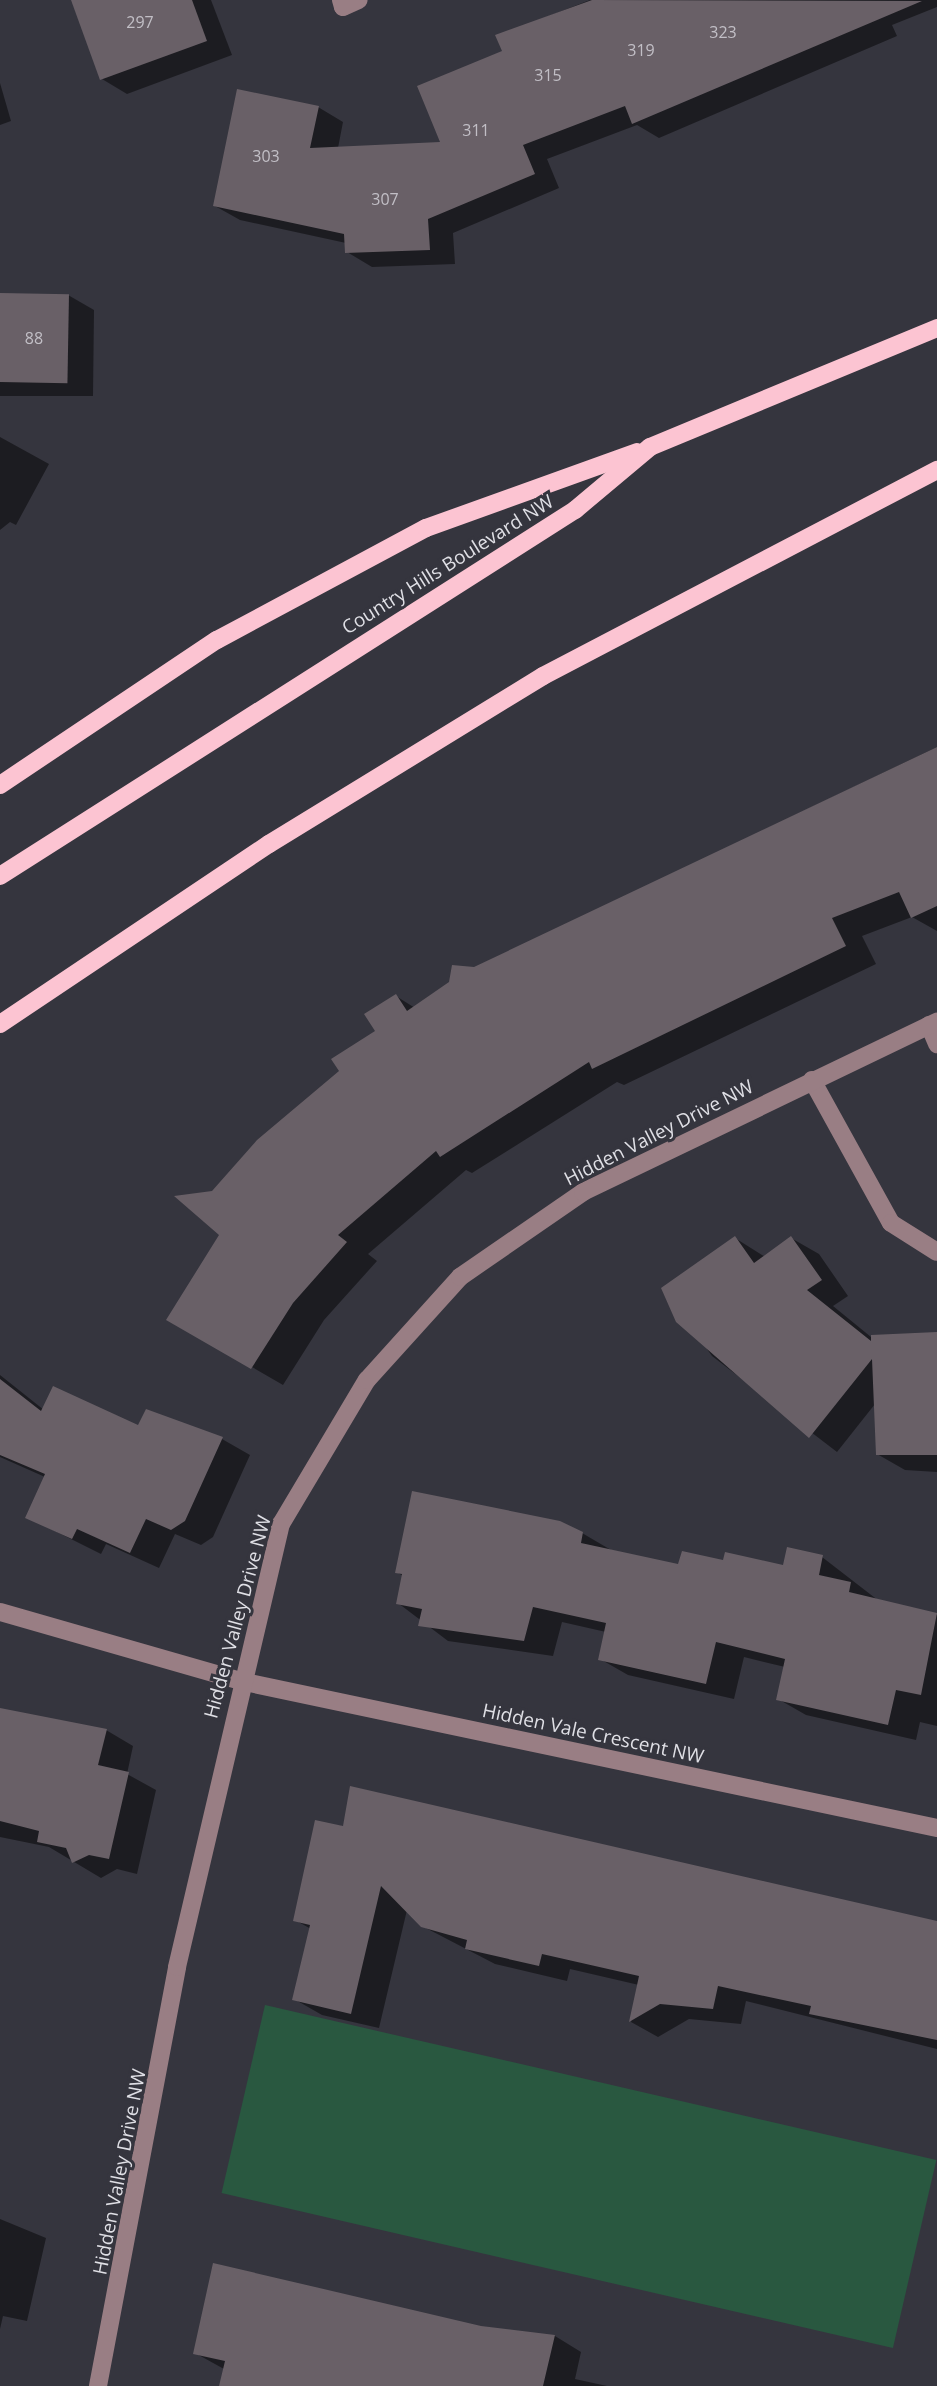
<!DOCTYPE html>
<html>
<head>
<meta charset="utf-8">
<style>
	body { margin:0 }
	#map { position:relative; width:937px; height:2386px; overflow:hidden; background:#35353e; font-family:"Open Sans",sans-serif }
	div>[style] { position:absolute }
	.green>* { inset:0; background:#295840; transform-origin:0 0 }
	.shadow>* { inset:0; background:#0007 }
	.building>* { inset:0; background:#696067; transform-origin:0 0 }
	.minor>* { height:18px; margin:-9px; padding:0 9px; transform-origin:9px; border-radius:9px; background:#997e84 }
	.major>* { height:18px; margin:-9px; padding:0 9px; transform-origin:9px; border-radius:9px; background:#fcc4d2 }
	span { translate:-50% -50%; white-space:nowrap; text-align:center; line-height:1.15; -webkit-text-stroke:6px #35353e; paint-order:stroke }
	.number-label { font-size:16px; color:#c2bfc6 }
	.number-label span { -webkit-text-stroke-width:0 }
	.street-label { font-size:19px; color:#dfdfe5 }
</style>
</head>
<body>
<div id="map">
	<div class="green">
		<i style="left:265px;top:2005px;width:689px;height:193px;rotate:13deg"></i>
	</div>
	<div class="shadow">
		<i style="clip-path:polygon(81px 0,211px 0,232px 55px,127px 94px,102px 79px)"></i>
		<i style="clip-path:polygon(590px 0,937px 0,937px 7px,892px 25px,897px 36px,659px 138px,637px 125px,547px 159px,559px 188px,453px 233px,455px 264px,372px 267px,347px 252px,346px 243px,240px 220px,215px 206px,318px 107px,343px 122px,338px 148px,443px 144px,504px 51px,498px 36px)"></i>
		<i style="clip-path:polygon(0 83px,11px 121px,0 125px)"></i>
		<i style="clip-path:polygon(0 295px,68px 295px,94px 310px,93px 396px,0 396px)"></i>
		<i style="clip-path:polygon(0 437px,49px 464px,16px 525px,10px 522px,0 530px)"></i>
		<i style="clip-path:polygon(937px 747px,937px 931px,912px 917px,862px 936px,876px 964px,624px 1085px,617px 1082px,472px 1173px,466px 1170px,368px 1254px,377px 1261px,324px 1320px,283px 1385px,169px 1319px,221px 1235px,213px 1192px,341px 1072px,377px 1031px,396px 996px,415px 1008px,474px 969px)"></i>
		<i style="clip-path:polygon(735px 1238px,765px 1257px,791px 1238px,819px 1254px,848px 1296px,833px 1306px,871px 1337px,937px 1334px,937px 1472px,905px 1470px,877px 1454px,875px 1404px,837px 1452px,712px 1356px,692px 1328px)"></i>
		<i style="clip-path:polygon(0 1375px,44px 1410px,222px 1439px,250px 1455px,213px 1537px,201px 1545px,175px 1534px,159px 1568px,106px 1544px,101px 1554px,27px 1517px,45px 1477px,0 1457px)"></i>
		<i style="clip-path:polygon(582px 1533px,611px 1550px,680px 1566px,784px 1568px,822px 1557px,879px 1601px,937px 1615px,937px 1726px,920px 1722px,916px 1740px,806px 1715px,778px 1699px,785px 1667px,744px 1657px,734px 1699px,628px 1675px,600px 1659px,606px 1632px,562px 1622px,553px 1656px,448px 1641px,398px 1603px,403px 1576px,397px 1572px)"></i>
		<i style="clip-path:polygon(0 1728px,106px 1730px,133px 1746px,127px 1774px,156px 1790px,137px 1874px,117px 1869px,101px 1878px,49px 1847px,0 1837px)"></i>
		<i style="clip-path:polygon(317px 1822px,937px 1923px,937px 2049px,746px 2001px,741px 2024px,689px 2019px,658px 2037px,631px 2022px,639px 1985px,570px 1969px,567px 1981px,495px 1964px,422px 1926px,407px 1910px,379px 2028px,322px 2015px,294px 1999px,311px 1929px,295px 1920px)"></i>
		<i style="clip-path:polygon(0 2219px,46px 2238px,27px 2321px,3px 2316px,0 2329px)"></i>
		<i style="clip-path:polygon(481px 2328px,555px 2336px,581px 2352px,575px 2379px,607px 2386px,221px 2386px,224px 2369px,195px 2353px)"></i>
	</div>
	<div class="building">
		<i style="clip-path:polygon(71px 0,192px 0,207px 41px,100px 80px)"></i>
		<i style="clip-path:polygon(592px 0,922px 1px,632px 124px,625px 106px,523px 145px,535px 174px,428px 219px,430px 250px,345px 253px,344px 234px,213px 206px,237px 89px,319px 106px,310px 148px,440px 142px,417px 86px,502px 51px,495px 35px)"></i>
		<i style="left:0;top:293px;width:69px;height:89px;rotate:1deg"></i>
		<i style="clip-path:polygon(937px 747px,937px 906px,911px 918px,899px 892px,832px 918px,846px 946px,592px 1069px,589px 1062px,440px 1157px,436px 1151px,338px 1235px,347px 1242px,293px 1303px,251px 1369px,166px 1320px,219px 1235px,174px 1196px,212px 1191px,257px 1140px,339px 1071px,331px 1059px,375px 1031px,364px 1014px,396px 994px,407px 1011px,449px 982px,452px 965px,474px 967px)"></i>
		<i style="clip-path:polygon(735px 1236px,754px 1263px,791px 1236px,822px 1280px,807px 1290px,871px 1341px,871px 1335px,937px 1332px,937px 1455px,876px 1455px,872px 1359px,809px 1438px,676px 1322px,661px 1288px)"></i>
		<i style="clip-path:polygon(0 1379px,41px 1411px,53px 1386px,138px 1425px,146px 1409px,223px 1437px,185px 1521px,171px 1530px,146px 1519px,130px 1553px,77px 1529px,72px 1539px,25px 1518px,45px 1474px,0 1455px)"></i>
		<i style="clip-path:polygon(412px 1491px,560px 1521px,583px 1532px,581px 1543px,678px 1564px,682px 1551px,723px 1560px,725px 1552px,783px 1565px,787px 1547px,823px 1555px,819px 1575px,851px 1582px,849px 1592px,937px 1613px,921px 1695px,896px 1690px,888px 1725px,776px 1700px,785px 1659px,716px 1642px,706px 1684px,598px 1660px,606px 1623px,533px 1607px,524px 1641px,418px 1626px,422px 1609px,396px 1604px,402px 1574px,395px 1573px)"></i>
		<i style="clip-path:polygon(0 1708px,107px 1729px,98px 1765px,129px 1772px,109px 1859px,89px 1855px,72px 1863px,66px 1848px,37px 1842px,39px 1831px,0 1821px)"></i>
		<i style="clip-path:polygon(350px 1786px,937px 1921px,937px 2040px,809px 2014px,811px 2006px,718px 1986px,713px 2009px,660px 2004px,629px 2022px,639px 1976px,542px 1954px,539px 1966px,465px 1949px,467px 1940px,421px 1927px,381px 1886px,351px 2014px,292px 2000px,310px 1925px,293px 1921px,315px 1820px,343px 1826px)"></i>
		<i style="clip-path:polygon(213px 2263px,481px 2326px,555px 2335px,543px 2386px,219px 2386px,225px 2361px,193px 2354px)"></i>
	</div>
	<div class="minor">
		<i style="left:341px;top:0;width:7px;rotate:74deg"></i>
		<i style="left:343px;top:7px;width:17px;rotate:-24deg"></i>
		<i style="left:929px;top:1025px;width:21px;rotate:67deg"></i>
		<i style="left:812px;top:1080px;width:163px;rotate:61.1deg"></i>
		<i style="left:891px;top:1223px;width:54px;rotate:32.2deg"></i>
		<i style="left:0;top:1612px;width:250px;rotate:16deg"></i>
		<i style="left:240px;top:1681px;width:712px;rotate:11.91deg"></i>
		<i style="left:98px;top:2386px;width:426px;rotate:-79.3deg"></i>
		<i style="left:177px;top:1967px;width:455px;rotate:-76.8deg"></i>
		<i style="left:281px;top:1524px;width:168px;rotate:-59.2deg"></i>
		<i style="left:367px;top:1380px;width:139px;rotate:-47.9deg"></i>
		<i style="left:460px;top:1277px;width:150px;rotate:-34.6deg"></i>
		<i style="left:583px;top:1192px;width:393px;rotate:-25.7deg"></i>
	</div>
	<div class="major">
		<i style="left:0;top:785px;width:261px;rotate:-33.8deg"></i>
		<i style="left:217px;top:640px;width:237px;rotate:-28.2deg"></i>
		<i style="left:426px;top:528px;width:224px;rotate:-19.8deg"></i>
		<i style="left:0;top:876px;width:682px;rotate:-32.48deg"></i>
		<i style="left:575px;top:510px;width:98px;rotate:-40deg"></i>
		<i style="left:650px;top:447px;width:311px;rotate:-22.5deg"></i>
		<i style="left:0;top:1024px;width:324px;rotate:-33.8deg"></i>
		<i style="left:269px;top:844px;width:321px;rotate:-31.5deg"></i>
		<i style="left:543px;top:676px;width:445px;rotate:-27.6deg"></i>
	</div>
	<div class="number-label">
		<span style="left:140px;top:22px">297</span>
		<span style="left:723px;top:32px">323</span>
		<span style="left:641px;top:50px">319</span>
		<span style="left:548px;top:75px">315</span>
		<span style="left:476px;top:130px">311</span>
		<span style="left:266px;top:156px">303</span>
		<span style="left:385px;top:199px">307</span>
		<span style="left:34px;top:338px">88</span>
	</div>
	<div class="street-label">
		<span style="left:448px;top:565px;rotate:-32deg">Country Hills Boulevard NW</span>
		<span style="left:659px;top:1133px;rotate:-27deg">Hidden Valley Drive NW</span>
		<span style="left:238px;top:1617px;rotate:-75deg">Hidden Valley Drive NW</span>
		<span style="left:593px;top:1734px;rotate:12deg">Hidden Vale Crescent NW</span>
		<span style="left:120px;top:2172px;rotate:-79deg">Hidden Valley Drive NW</span>
	</div>
</div>
</body>
</html>
